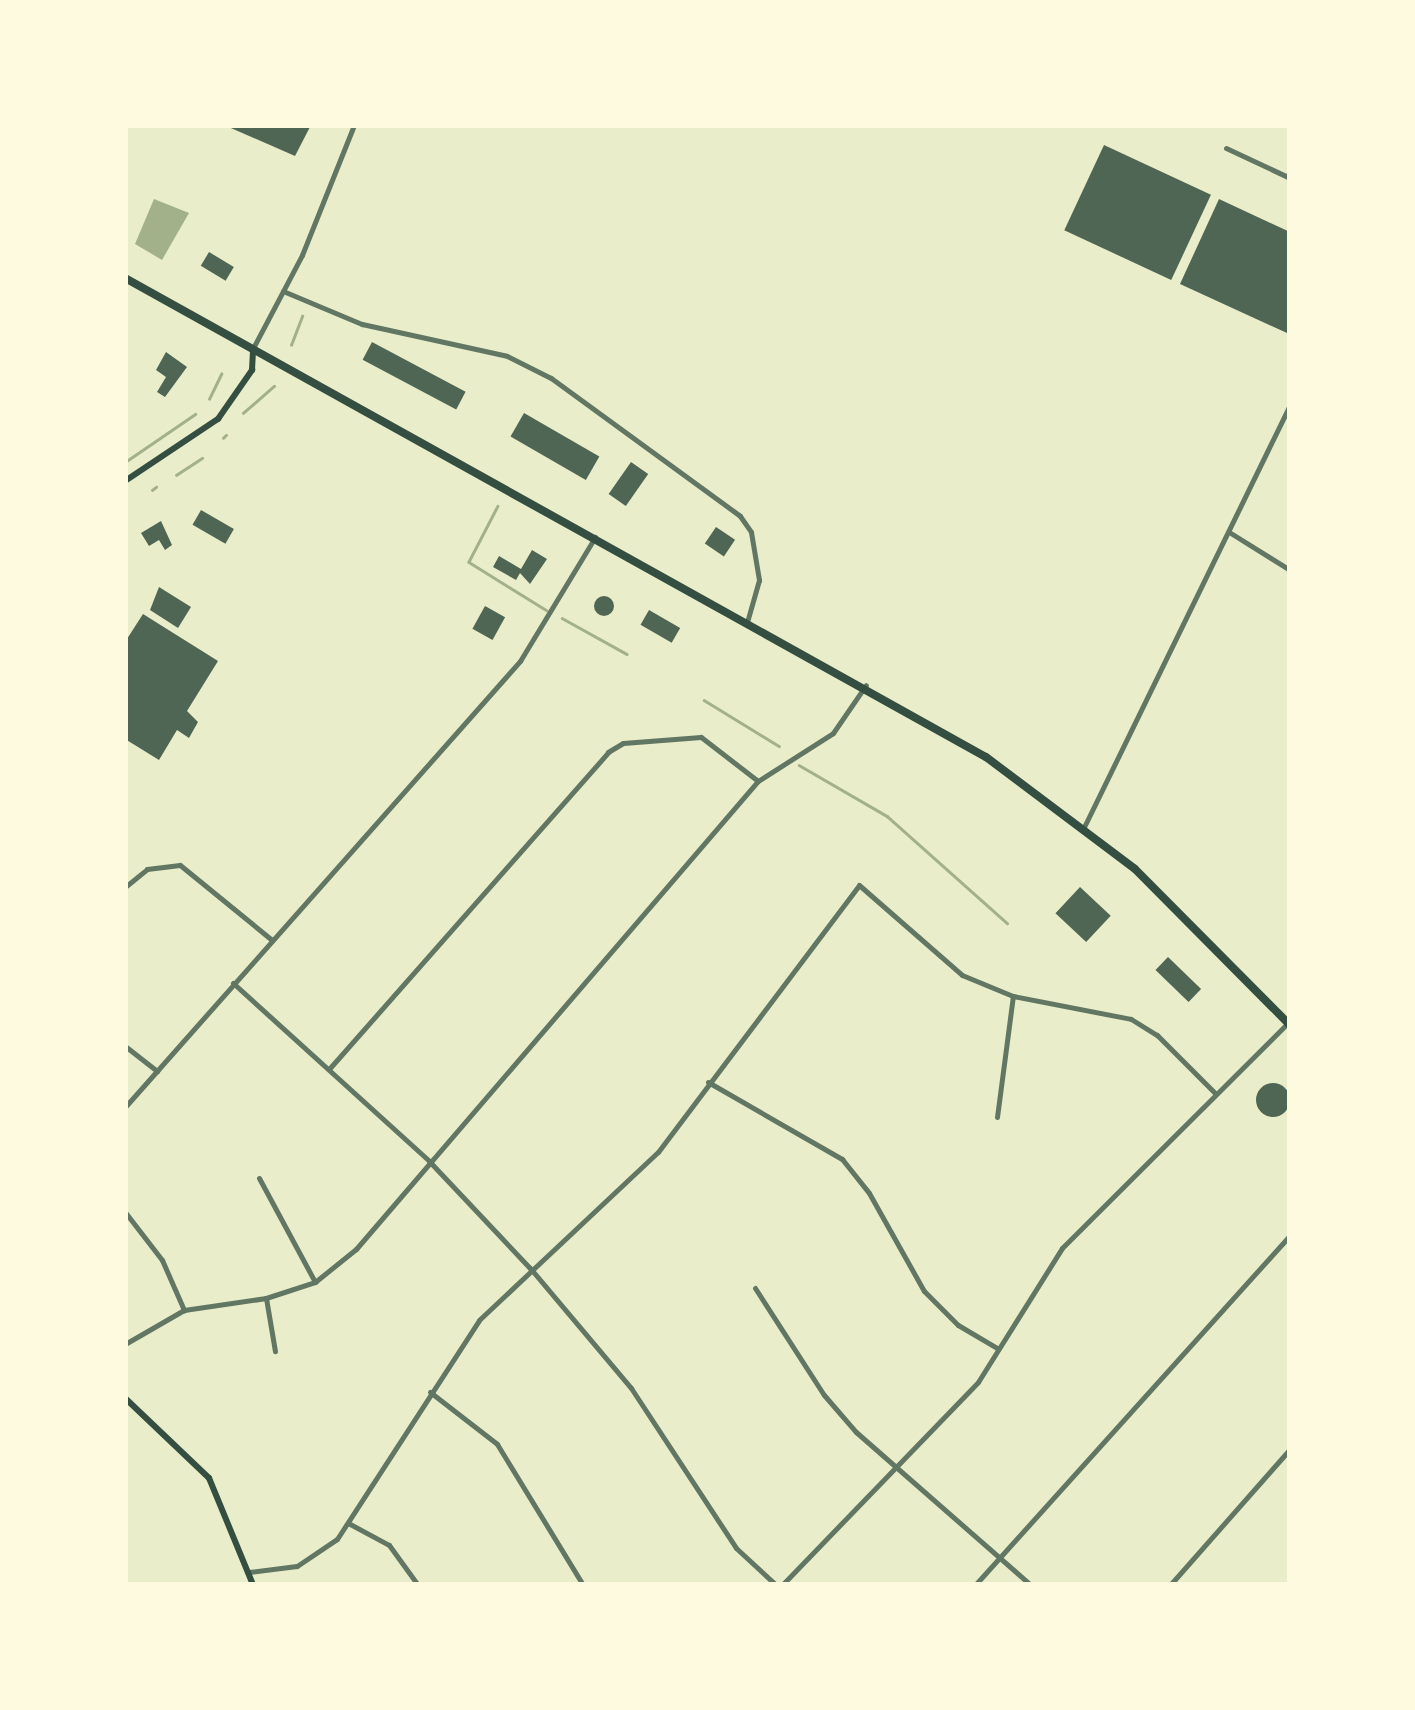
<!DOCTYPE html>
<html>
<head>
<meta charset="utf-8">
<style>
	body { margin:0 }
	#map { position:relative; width:1415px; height:1710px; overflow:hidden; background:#e9edc9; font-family:"Public Sans",sans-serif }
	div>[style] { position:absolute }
	.water>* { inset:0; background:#a3b18a }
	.stream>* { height:2.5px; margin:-1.25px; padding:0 1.25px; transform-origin:1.25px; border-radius:1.25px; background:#a3b18a }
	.building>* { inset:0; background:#4f6655; transform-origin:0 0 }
	.round { border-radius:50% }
	.minor>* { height:5px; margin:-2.5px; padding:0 2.5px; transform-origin:2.5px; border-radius:2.5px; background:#617663 }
	.secondary>* { height:6px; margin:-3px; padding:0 3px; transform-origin:3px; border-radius:3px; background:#344e41 }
	.primary>* { height:8px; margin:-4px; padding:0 4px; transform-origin:4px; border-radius:4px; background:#344e41 }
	span { translate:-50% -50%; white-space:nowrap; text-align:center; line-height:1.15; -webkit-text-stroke:10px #fefae0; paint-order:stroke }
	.frame { position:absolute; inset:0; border:128px solid #fefae0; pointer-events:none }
</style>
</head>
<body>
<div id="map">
	<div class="water">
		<i style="clip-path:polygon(154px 199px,189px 213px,162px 260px,135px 244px)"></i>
	</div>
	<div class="stream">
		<i style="left:291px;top:345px;width:31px;rotate:-69deg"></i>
		<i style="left:209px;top:399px;width:28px;rotate:-64deg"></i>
		<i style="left:243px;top:413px;width:41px;rotate:-41.1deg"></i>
		<i style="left:223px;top:438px;width:4px;rotate:-45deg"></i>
		<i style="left:125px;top:462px;width:85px;rotate:-34.4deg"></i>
		<i style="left:176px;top:475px;width:31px;rotate:-33deg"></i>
		<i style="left:152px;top:490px;width:5px;rotate:-37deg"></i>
		<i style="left:125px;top:504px;width:2px"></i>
		<i style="left:498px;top:506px;width:63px;rotate:117.4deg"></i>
		<i style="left:469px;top:562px;width:91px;rotate:31.9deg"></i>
		<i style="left:562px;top:618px;width:74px;rotate:29deg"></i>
		<i style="left:704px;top:700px;width:88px;rotate:31.5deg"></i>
		<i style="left:799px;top:765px;width:102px;rotate:30.1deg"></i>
		<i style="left:887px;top:816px;width:161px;rotate:41.7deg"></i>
	</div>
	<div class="building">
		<i style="clip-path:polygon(224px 125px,311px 125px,295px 156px)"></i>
		<i style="left:1104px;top:145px;width:118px;height:94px;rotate:25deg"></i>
		<i style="clip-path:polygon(1219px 199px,1290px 232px,1287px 333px,1180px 284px)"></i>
		<i style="left:209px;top:252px;width:29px;height:16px;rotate:31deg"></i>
		<i style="left:372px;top:342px;width:106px;height:20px;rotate:28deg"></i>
		<i style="clip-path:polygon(166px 352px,187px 367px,165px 397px,157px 392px,166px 377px,156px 370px)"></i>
		<i style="left:524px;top:413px;width:87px;height:27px;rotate:30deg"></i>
		<i style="left:631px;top:462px;width:21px;height:39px;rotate:35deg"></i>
		<i style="left:201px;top:510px;width:38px;height:17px;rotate:30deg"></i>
		<i style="clip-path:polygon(161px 521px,172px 545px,165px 550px,159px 540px,149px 546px,141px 533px)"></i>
		<i style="left:716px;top:527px;width:23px;height:20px;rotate:34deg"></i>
		<i style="clip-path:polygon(532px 550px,547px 559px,530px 584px,520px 573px,516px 580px,493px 567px,499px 556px,521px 569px)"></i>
		<i style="clip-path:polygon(159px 587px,191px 607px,178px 628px,150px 610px)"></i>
		<i class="round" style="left:594px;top:596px;width:20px;height:20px"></i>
		<i style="left:485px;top:606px;width:23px;height:26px;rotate:29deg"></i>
		<i style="left:649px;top:610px;width:36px;height:17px;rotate:30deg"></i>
		<i style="clip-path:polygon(143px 614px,218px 661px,187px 711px,198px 722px,189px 738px,177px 730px,159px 760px,125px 739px,125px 642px)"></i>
		<i style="left:1080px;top:887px;width:42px;height:36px;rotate:43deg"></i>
		<i style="left:1168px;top:957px;width:46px;height:18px;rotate:44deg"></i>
		<i class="round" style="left:1256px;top:1083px;width:34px;height:34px"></i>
	</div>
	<div class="minor">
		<i style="left:1226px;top:148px;width:71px;rotate:25.1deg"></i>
		<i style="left:283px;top:291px;width:86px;rotate:22.7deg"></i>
		<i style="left:362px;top:324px;width:148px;rotate:12.4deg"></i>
		<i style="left:507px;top:356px;width:49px;rotate:26.6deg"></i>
		<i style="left:551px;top:378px;width:234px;rotate:36.1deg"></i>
		<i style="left:740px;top:516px;width:19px;rotate:55deg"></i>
		<i style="left:751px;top:532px;width:49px;rotate:80.5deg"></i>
		<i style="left:759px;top:580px;width:44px;rotate:105.9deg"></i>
		<i style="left:253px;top:348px;width:105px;rotate:-62.2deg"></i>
		<i style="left:302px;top:255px;width:140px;rotate:-68.2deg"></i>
		<i style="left:1229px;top:532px;width:72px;rotate:31.9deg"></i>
		<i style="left:1084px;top:827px;width:470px;rotate:-64deg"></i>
		<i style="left:125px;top:887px;width:28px;rotate:-39deg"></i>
		<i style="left:147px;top:869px;width:33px;rotate:-7deg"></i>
		<i style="left:180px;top:865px;width:119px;rotate:39.2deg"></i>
		<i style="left:233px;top:983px;width:265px;rotate:42.2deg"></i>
		<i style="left:429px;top:1161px;width:147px;rotate:46.7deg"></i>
		<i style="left:530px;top:1268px;width:157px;rotate:49.9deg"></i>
		<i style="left:631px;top:1388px;width:191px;rotate:56.7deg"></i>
		<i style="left:736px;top:1548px;width:54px;rotate:42.8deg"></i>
		<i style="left:125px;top:1046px;width:41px;rotate:38deg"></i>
		<i style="left:329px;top:1069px;width:422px;rotate:-48.6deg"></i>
		<i style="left:608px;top:752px;width:17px;rotate:-31deg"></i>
		<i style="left:623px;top:743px;width:78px;rotate:-4.4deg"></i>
		<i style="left:701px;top:737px;width:72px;rotate:37.7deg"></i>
		<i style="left:708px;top:1082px;width:155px;rotate:29.9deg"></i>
		<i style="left:842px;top:1159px;width:43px;rotate:51.5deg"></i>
		<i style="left:869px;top:1193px;width:112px;rotate:60.7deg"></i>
		<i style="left:924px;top:1291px;width:48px;rotate:45deg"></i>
		<i style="left:958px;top:1325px;width:45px;rotate:30.5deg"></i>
		<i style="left:125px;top:1107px;width:596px;rotate:-48.47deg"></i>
		<i style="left:520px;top:661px;width:145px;rotate:-58.8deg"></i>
		<i style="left:997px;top:1117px;width:122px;rotate:-82.5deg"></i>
		<i style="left:259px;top:1178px;width:118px;rotate:61.7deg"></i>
		<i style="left:125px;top:1212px;width:61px;rotate:52.4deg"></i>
		<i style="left:162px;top:1260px;width:55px;rotate:66.3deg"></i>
		<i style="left:755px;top:1288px;width:127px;rotate:57.2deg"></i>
		<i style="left:824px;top:1395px;width:49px;rotate:49.1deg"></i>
		<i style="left:856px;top:1432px;width:232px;rotate:41.2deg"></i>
		<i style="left:266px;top:1298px;width:54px;rotate:80.4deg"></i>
		<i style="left:125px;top:1344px;width:68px;rotate:-30deg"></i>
		<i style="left:184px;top:1310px;width:83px;rotate:-8.3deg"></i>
		<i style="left:266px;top:1298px;width:52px;rotate:-18.1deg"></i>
		<i style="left:315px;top:1282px;width:53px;rotate:-38.8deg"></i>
		<i style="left:356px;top:1249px;width:617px;rotate:-49.34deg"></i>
		<i style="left:758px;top:781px;width:89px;rotate:-32.6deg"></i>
		<i style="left:833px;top:733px;width:58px;rotate:-55.5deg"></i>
		<i style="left:430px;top:1392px;width:85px;rotate:37.8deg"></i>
		<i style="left:497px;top:1444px;width:165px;rotate:58.6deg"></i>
		<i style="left:350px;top:1524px;width:44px;rotate:28.3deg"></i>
		<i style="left:389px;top:1545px;width:49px;rotate:54.1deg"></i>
		<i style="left:249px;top:1572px;width:48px;rotate:-7.1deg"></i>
		<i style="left:297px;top:1566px;width:48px;rotate:-34deg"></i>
		<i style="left:337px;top:1539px;width:261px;rotate:-57deg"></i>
		<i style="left:479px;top:1320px;width:245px;rotate:-43.2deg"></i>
		<i style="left:658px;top:1152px;width:334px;rotate:-53deg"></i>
		<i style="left:859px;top:885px;width:137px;rotate:41.1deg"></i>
		<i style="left:962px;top:975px;width:55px;rotate:22.4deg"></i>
		<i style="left:1013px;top:996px;width:120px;rotate:11deg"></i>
		<i style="left:1131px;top:1019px;width:31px;rotate:32deg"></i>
		<i style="left:1157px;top:1035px;width:83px;rotate:45deg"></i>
		<i style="left:782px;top:1585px;width:282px;rotate:-46deg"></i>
		<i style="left:978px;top:1382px;width:158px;rotate:-57.9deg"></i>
		<i style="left:1062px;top:1248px;width:319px;rotate:-44.9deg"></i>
		<i style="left:975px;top:1585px;width:471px;rotate:-48deg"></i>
		<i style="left:1170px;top:1585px;width:181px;rotate:-48.6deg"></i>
	</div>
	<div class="secondary">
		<i style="left:125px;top:481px;width:112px;rotate:-33.7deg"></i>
		<i style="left:218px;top:419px;width:60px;rotate:-55.2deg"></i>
		<i style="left:252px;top:370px;width:21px;rotate:-87deg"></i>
		<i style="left:125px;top:1398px;width:116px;rotate:43.6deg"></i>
		<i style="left:209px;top:1478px;width:116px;rotate:67.6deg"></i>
	</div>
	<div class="primary">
		<i style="left:125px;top:278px;width:985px;rotate:29.09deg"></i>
		<i style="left:986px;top:757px;width:186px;rotate:36.9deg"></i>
		<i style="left:1135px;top:869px;width:220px;rotate:45.2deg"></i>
	</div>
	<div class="frame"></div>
</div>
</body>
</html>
